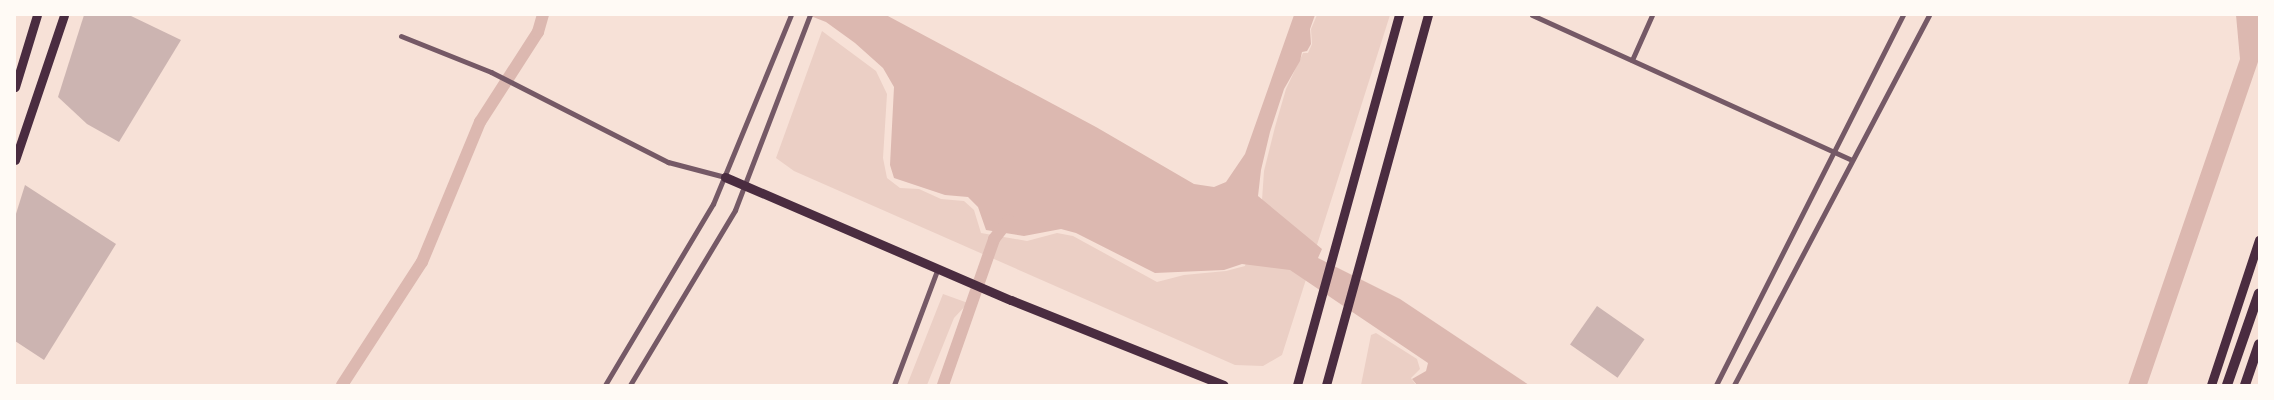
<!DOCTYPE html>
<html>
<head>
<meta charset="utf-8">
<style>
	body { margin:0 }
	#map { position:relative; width:2274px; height:400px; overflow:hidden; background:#f7e1d7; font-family:Inter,sans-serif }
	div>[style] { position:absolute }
	.green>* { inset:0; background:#ebcfc5 }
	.water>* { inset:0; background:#dcb8b0 }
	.canal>* { height:12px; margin:-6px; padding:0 6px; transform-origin:6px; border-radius:6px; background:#dcb8b0 }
	.building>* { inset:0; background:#ccb4b1; transform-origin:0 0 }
	.minor>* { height:5px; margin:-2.5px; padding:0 2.5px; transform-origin:2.5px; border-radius:2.5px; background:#755966 }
	.secondary>* { height:9px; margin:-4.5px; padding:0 4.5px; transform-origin:4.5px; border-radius:4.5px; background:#4a2c40 }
	.primary>* { height:9px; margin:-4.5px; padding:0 4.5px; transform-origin:4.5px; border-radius:4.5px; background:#4a2c40 }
	.trunk>* { height:10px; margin:-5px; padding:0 5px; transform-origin:5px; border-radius:5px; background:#4a2c40 }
	span { translate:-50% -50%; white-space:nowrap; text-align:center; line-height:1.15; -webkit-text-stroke:5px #fffaf5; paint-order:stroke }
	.frame { position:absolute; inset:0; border:16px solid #fffaf5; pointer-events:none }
</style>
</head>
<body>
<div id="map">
	<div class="green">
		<i style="clip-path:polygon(1317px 15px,1390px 15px,1282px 355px,1263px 366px,1235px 365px,794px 171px,776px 158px,822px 31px,876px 71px,887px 94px,883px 158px,887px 178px,900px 188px,919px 189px,941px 199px,964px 201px,974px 210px,981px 233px,1027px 241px,1057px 233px,1073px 236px,1157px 282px,1184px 275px,1226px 271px,1245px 266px,1262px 200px,1264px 171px,1275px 127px,1286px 89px,1303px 53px,1308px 53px,1312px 44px,1311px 29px)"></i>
		<i style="clip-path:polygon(943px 294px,968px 303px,954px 318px,927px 385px,907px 385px)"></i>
		<i style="clip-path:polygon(1376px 333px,1417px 359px,1420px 369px,1411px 378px,1416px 385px,1361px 385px,1371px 335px)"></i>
	</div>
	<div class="water">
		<i style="clip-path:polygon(808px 15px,886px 15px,1096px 127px,1194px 184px,1214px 187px,1226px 182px,1245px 154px,1294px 15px,1315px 15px,1310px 29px,1311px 44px,1307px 51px,1302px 52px,1300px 61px,1284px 89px,1270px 132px,1261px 170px,1258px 196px,1322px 249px,1318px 258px,1400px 299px,1529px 385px,1417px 385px,1412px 379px,1426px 371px,1428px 363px,1290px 270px,1242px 264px,1224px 270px,1155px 273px,1076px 233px,1061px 229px,1024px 236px,986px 230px,978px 207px,968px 197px,945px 195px,894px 178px,890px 165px,894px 87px,883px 68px,855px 43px,826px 22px)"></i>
		<i style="clip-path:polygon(2236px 15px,2259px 15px,2259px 59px,2147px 385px,2128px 385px,2240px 59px)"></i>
	</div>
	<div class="canal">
		<i style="left:342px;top:385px;width:147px;rotate:-57deg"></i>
		<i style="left:422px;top:262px;width:152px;rotate:-67.5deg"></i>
		<i style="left:480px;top:122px;width:107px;rotate:-57.2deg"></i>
		<i style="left:538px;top:32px;width:18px;rotate:-74deg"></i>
		<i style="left:943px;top:385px;width:155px;rotate:-70.7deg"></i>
		<i style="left:994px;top:239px;width:24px;rotate:-52deg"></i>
	</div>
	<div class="building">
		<i style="clip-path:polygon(84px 15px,129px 15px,181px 40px,119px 142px,87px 124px,58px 97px)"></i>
		<i style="clip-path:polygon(25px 185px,116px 244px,44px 360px,15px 341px,15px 217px)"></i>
		<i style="left:1597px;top:306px;width:58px;height:47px;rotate:35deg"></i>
	</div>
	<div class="minor">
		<i style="left:1532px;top:15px;width:350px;rotate:24.4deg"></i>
		<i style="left:401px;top:36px;width:97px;rotate:21.8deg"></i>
		<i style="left:491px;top:72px;width:199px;rotate:27deg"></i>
		<i style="left:668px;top:162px;width:59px;rotate:14.7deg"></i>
		<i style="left:1632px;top:60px;width:49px;rotate:-66deg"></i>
		<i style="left:605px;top:385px;width:211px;rotate:-59.2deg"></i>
		<i style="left:713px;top:204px;width:204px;rotate:-67.6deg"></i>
		<i style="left:630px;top:385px;width:204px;rotate:-59deg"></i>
		<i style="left:735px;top:210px;width:209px;rotate:-69deg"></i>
		<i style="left:894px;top:385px;width:125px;rotate:-69.4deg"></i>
		<i style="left:1716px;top:385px;width:415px;rotate:-63.2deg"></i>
		<i style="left:1734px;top:385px;width:418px;rotate:-62.2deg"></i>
	</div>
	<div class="secondary">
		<i style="left:15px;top:87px;width:75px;rotate:-73deg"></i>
		<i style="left:15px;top:160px;width:153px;rotate:-71.3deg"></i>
		<i style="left:725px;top:177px;width:311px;rotate:23.3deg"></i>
		<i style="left:1011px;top:300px;width:229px;rotate:21.8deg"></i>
		<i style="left:1297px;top:385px;width:384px;rotate:-74.6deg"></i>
		<i style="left:1326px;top:385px;width:384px;rotate:-74.6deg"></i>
	</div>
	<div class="primary">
		<i style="left:2211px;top:385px;width:153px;rotate:-71.7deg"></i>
	</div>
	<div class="trunk">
		<i style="left:2227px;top:385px;width:97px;rotate:-70.8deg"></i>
		<i style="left:2245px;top:385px;width:43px;rotate:-71.1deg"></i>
	</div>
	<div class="frame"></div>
</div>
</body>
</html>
